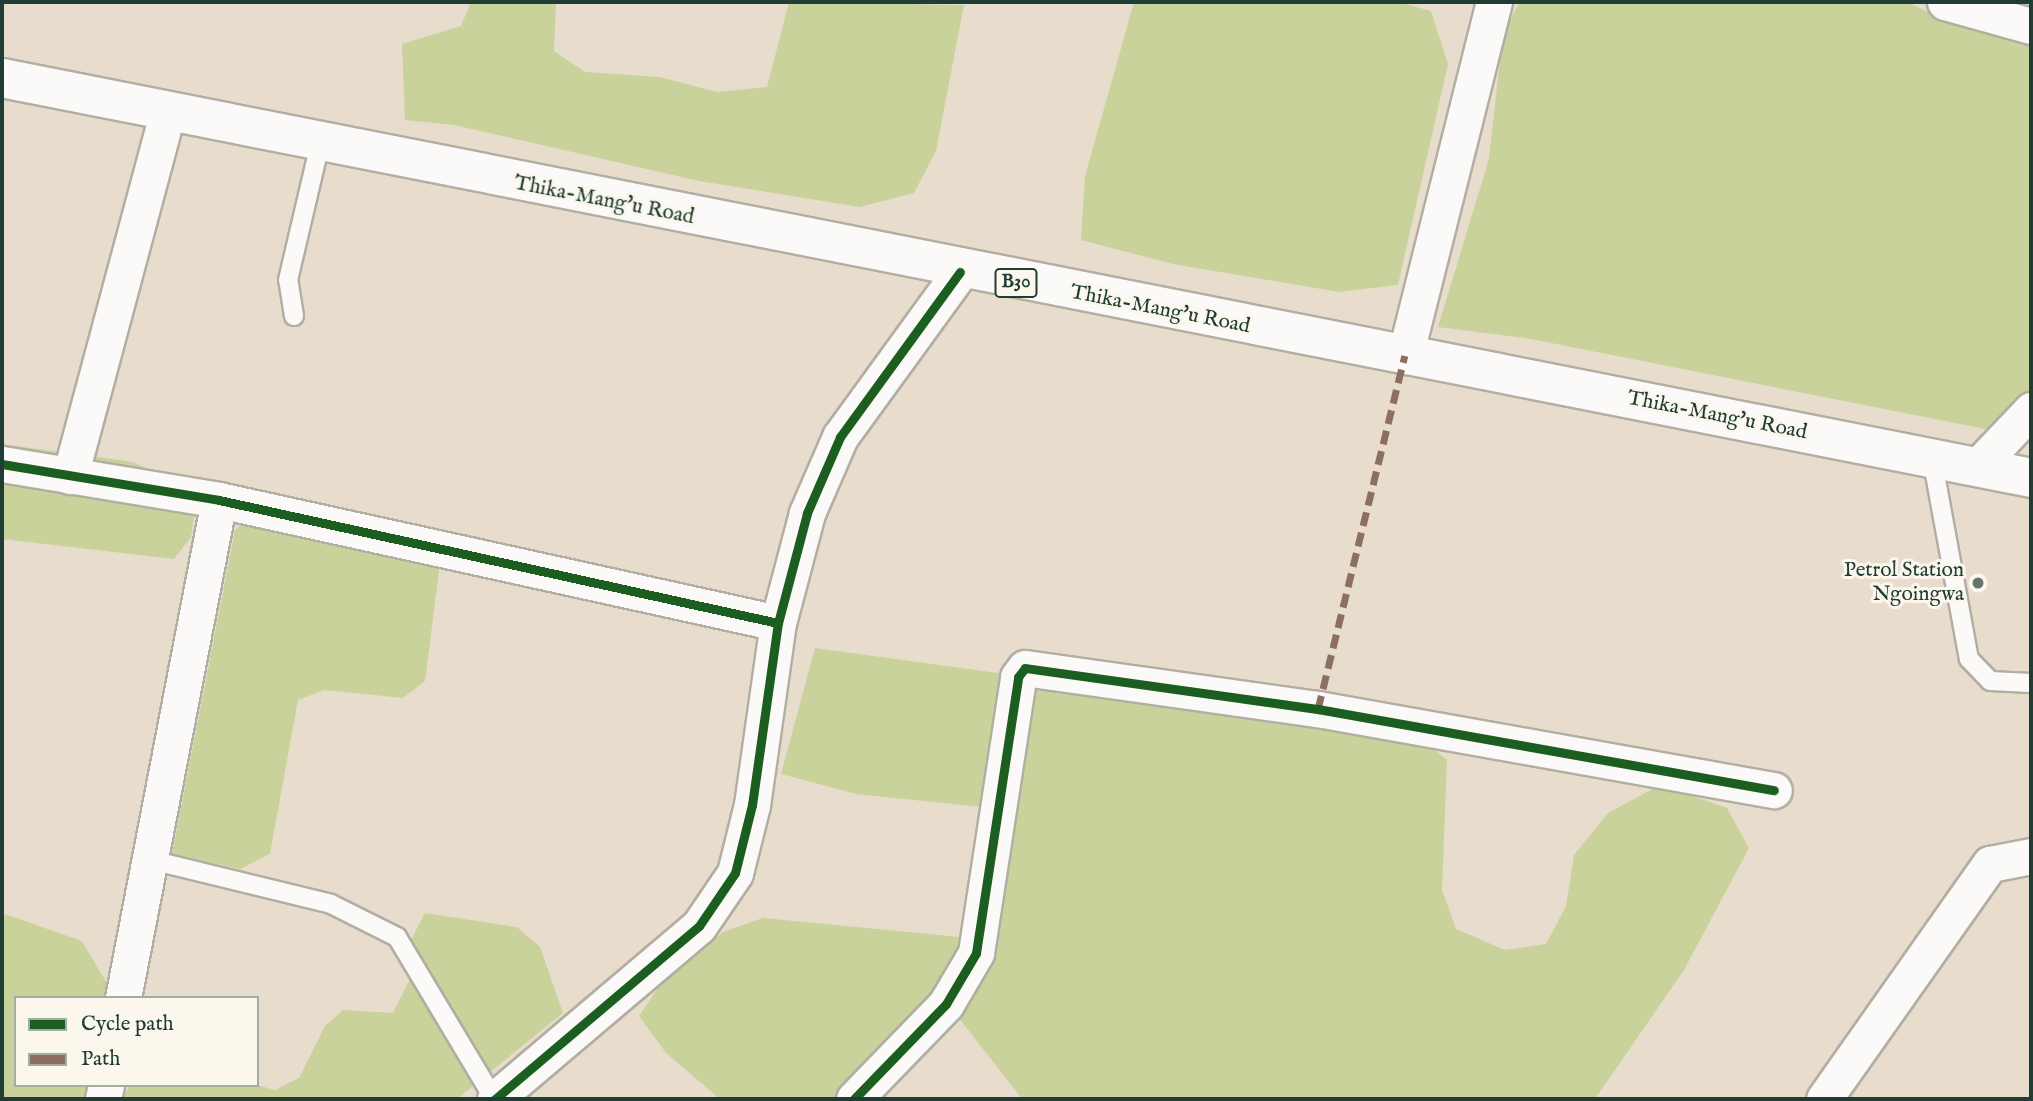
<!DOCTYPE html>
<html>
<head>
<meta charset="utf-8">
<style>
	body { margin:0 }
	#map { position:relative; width:2033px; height:1101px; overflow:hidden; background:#e8ddcd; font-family:"IM FELL English",serif }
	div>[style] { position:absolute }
	.green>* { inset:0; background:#c8d29a }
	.roads { filter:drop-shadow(2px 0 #b2aea3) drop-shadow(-2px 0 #b2aea3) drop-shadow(0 2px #b2aea3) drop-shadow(0 -2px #b2aea3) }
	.service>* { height:18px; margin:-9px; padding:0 9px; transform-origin:9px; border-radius:9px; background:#fcfaf8 }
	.minor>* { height:35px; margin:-17.5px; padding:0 17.5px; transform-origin:17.5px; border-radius:17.5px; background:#fcfaf8 }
	.trunk>* { height:38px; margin:-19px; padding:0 19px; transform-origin:19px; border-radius:19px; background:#fcfaf8 }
	.quiet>* { height:7px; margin-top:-3.5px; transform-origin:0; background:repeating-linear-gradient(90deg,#8d6e63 0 14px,transparent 0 21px) }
	.cycleway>* { height:9px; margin:-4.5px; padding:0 4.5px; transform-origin:4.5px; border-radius:4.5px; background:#1b5e20 }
	.dots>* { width:19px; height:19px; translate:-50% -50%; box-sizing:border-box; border:4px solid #fbf7ec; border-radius:50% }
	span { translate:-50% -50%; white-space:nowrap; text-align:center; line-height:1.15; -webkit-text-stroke:6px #fbf7ec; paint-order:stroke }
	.shield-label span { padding:2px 5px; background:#fbf7ec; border:2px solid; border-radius:5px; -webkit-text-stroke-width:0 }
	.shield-label { font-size:19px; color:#1f3d34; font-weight:700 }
	.street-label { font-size:21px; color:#1f3d34 }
	.poi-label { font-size:21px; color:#1f3d34 }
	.right { translate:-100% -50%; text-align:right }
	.frame { position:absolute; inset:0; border:4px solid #1f3d34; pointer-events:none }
	.legend { position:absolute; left:14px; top:996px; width:245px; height:91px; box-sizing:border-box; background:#fbf7ec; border:2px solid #a3ada2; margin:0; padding:9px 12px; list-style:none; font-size:21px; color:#1f3d34 }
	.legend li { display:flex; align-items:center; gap:14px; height:35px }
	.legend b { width:35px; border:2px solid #a3ada2 }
</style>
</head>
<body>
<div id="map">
	<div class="green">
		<i style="clip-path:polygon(471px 2px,556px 2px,554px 51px,585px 72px,660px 77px,717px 92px,767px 87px,789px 2px,964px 5px,936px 151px,914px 193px,860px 207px,699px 181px,454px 125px,405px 120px,402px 44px,461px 26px)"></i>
		<i style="clip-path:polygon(1134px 2px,1398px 2px,1431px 11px,1448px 64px,1398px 285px,1339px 292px,1173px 264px,1081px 240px,1085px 176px)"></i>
		<i style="clip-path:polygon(1520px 2px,1907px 2px,1932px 14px,2031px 35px,2031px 438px,1531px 339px,1438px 327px,1489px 159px,1503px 32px)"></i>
		<i style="clip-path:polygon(2px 444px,133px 462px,181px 484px,195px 509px,191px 537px,174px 559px,2px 539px)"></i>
		<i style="clip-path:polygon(266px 504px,441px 555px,425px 681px,403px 698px,324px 690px,298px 700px,270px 854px,240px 869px,172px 854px,235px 530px)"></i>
		<i style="clip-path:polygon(815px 648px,1409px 729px,1447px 760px,1442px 890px,1456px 929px,1505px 950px,1546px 944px,1566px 906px,1574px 855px,1608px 813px,1660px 785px,1727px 808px,1749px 848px,1684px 970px,1595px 1099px,1022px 1099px,951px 1008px,844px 1099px,720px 1099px,666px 1053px,639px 1016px,658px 988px,723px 932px,763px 918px,960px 937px,979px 920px,982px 807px,856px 794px,781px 774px)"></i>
		<i style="clip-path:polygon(2px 913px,82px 941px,108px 985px,106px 998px,16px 998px,16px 1085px,89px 1085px,85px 1099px,2px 1099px)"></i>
		<i style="clip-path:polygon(425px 913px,517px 927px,540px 947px,563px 1013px,457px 1099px,120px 1099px,131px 1085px,257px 1085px,275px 1090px,299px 1078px,325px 1026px,343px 1010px,393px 1013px,409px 981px,409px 944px)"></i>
	</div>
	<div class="roads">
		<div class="service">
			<i style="left:294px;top:316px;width:36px;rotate:-99deg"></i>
			<i style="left:288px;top:280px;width:140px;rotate:-76.8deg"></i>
			<i style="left:1932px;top:458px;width:204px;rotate:79.6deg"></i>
			<i style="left:1969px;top:659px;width:30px;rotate:46deg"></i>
			<i style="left:1990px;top:681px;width:41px;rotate:2.8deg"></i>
			<i style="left:151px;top:860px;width:185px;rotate:13.7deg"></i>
			<i style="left:331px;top:904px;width:74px;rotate:26.6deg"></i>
			<i style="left:397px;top:937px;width:189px;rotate:59.1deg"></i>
		</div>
		<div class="minor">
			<i style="left:1945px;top:2px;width:89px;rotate:15.6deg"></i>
			<i style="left:1405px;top:356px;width:365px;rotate:-75.9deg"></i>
			<i style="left:2px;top:464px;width:220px;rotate:9.4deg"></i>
			<i style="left:219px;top:500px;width:572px;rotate:12.41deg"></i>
			<i style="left:1977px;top:467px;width:79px;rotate:-46.5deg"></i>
			<i style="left:70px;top:476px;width:376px;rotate:-75deg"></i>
			<i style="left:123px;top:998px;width:507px;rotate:-79.09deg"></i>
			<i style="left:103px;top:1099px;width:14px;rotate:-78deg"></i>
			<i style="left:495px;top:1099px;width:267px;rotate:-40.3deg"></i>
			<i style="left:699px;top:926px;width:64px;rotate:-55.8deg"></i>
			<i style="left:735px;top:873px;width:70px;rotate:-76deg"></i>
			<i style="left:752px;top:805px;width:184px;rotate:-81.9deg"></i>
			<i style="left:778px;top:623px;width:114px;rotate:-75.2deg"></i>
			<i style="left:807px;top:513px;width:83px;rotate:-66.5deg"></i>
			<i style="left:840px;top:437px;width:204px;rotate:-54deg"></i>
			<i style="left:854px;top:1099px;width:132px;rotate:-45.9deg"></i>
			<i style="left:946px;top:1004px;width:59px;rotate:-59.5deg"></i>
			<i style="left:976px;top:953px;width:279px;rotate:-81.3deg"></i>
			<i style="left:1018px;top:677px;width:11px;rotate:-52deg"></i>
			<i style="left:1025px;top:668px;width:296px;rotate:8deg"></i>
			<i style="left:1318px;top:709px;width:463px;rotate:10.1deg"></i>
			<i style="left:1824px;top:1099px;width:288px;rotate:-54.8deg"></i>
			<i style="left:1990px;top:864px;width:42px;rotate:-11deg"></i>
		</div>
		<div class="trunk">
			<i style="left:2px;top:78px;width:2068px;rotate:11.15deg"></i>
		</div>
	</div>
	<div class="quiet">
		<i style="left:1318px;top:709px;width:364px;rotate:-76.2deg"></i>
	</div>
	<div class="cycleway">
		<i style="left:2px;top:464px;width:220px;rotate:9.4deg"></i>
		<i style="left:219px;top:500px;width:572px;rotate:12.41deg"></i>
		<i style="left:495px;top:1099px;width:267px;rotate:-40.3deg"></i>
		<i style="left:699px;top:926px;width:64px;rotate:-55.8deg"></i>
		<i style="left:735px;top:873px;width:70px;rotate:-76deg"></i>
		<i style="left:752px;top:805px;width:184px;rotate:-81.9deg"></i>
		<i style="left:778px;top:623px;width:114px;rotate:-75.2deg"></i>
		<i style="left:807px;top:513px;width:83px;rotate:-66.5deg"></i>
		<i style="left:840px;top:437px;width:204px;rotate:-54deg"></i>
		<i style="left:854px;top:1099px;width:132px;rotate:-45.9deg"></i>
		<i style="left:946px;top:1004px;width:59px;rotate:-59.5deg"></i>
		<i style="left:976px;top:953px;width:279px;rotate:-81.3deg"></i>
		<i style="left:1018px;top:677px;width:11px;rotate:-52deg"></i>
		<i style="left:1025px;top:668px;width:296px;rotate:8deg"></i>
		<i style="left:1318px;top:709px;width:463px;rotate:10.1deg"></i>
	</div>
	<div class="dots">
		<i style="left:1978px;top:583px;background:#65756a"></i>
	</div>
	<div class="shield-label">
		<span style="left:1016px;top:283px">B30</span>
	</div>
	<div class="street-label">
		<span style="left:604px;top:201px;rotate:11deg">Thika-Mang'u Road</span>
		<span style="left:1160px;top:310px;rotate:11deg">Thika-Mang'u Road</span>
		<span style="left:1717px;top:416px;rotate:11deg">Thika-Mang'u Road</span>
	</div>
	<div class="poi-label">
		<span class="right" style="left:1964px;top:583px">Petrol Station<br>Ngoingwa</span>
	</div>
	<div class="frame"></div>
	<ul class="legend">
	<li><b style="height:9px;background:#1b5e20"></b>Cycle path</li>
	<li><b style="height:9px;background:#8d6e63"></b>Path</li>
	</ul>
</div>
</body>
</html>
